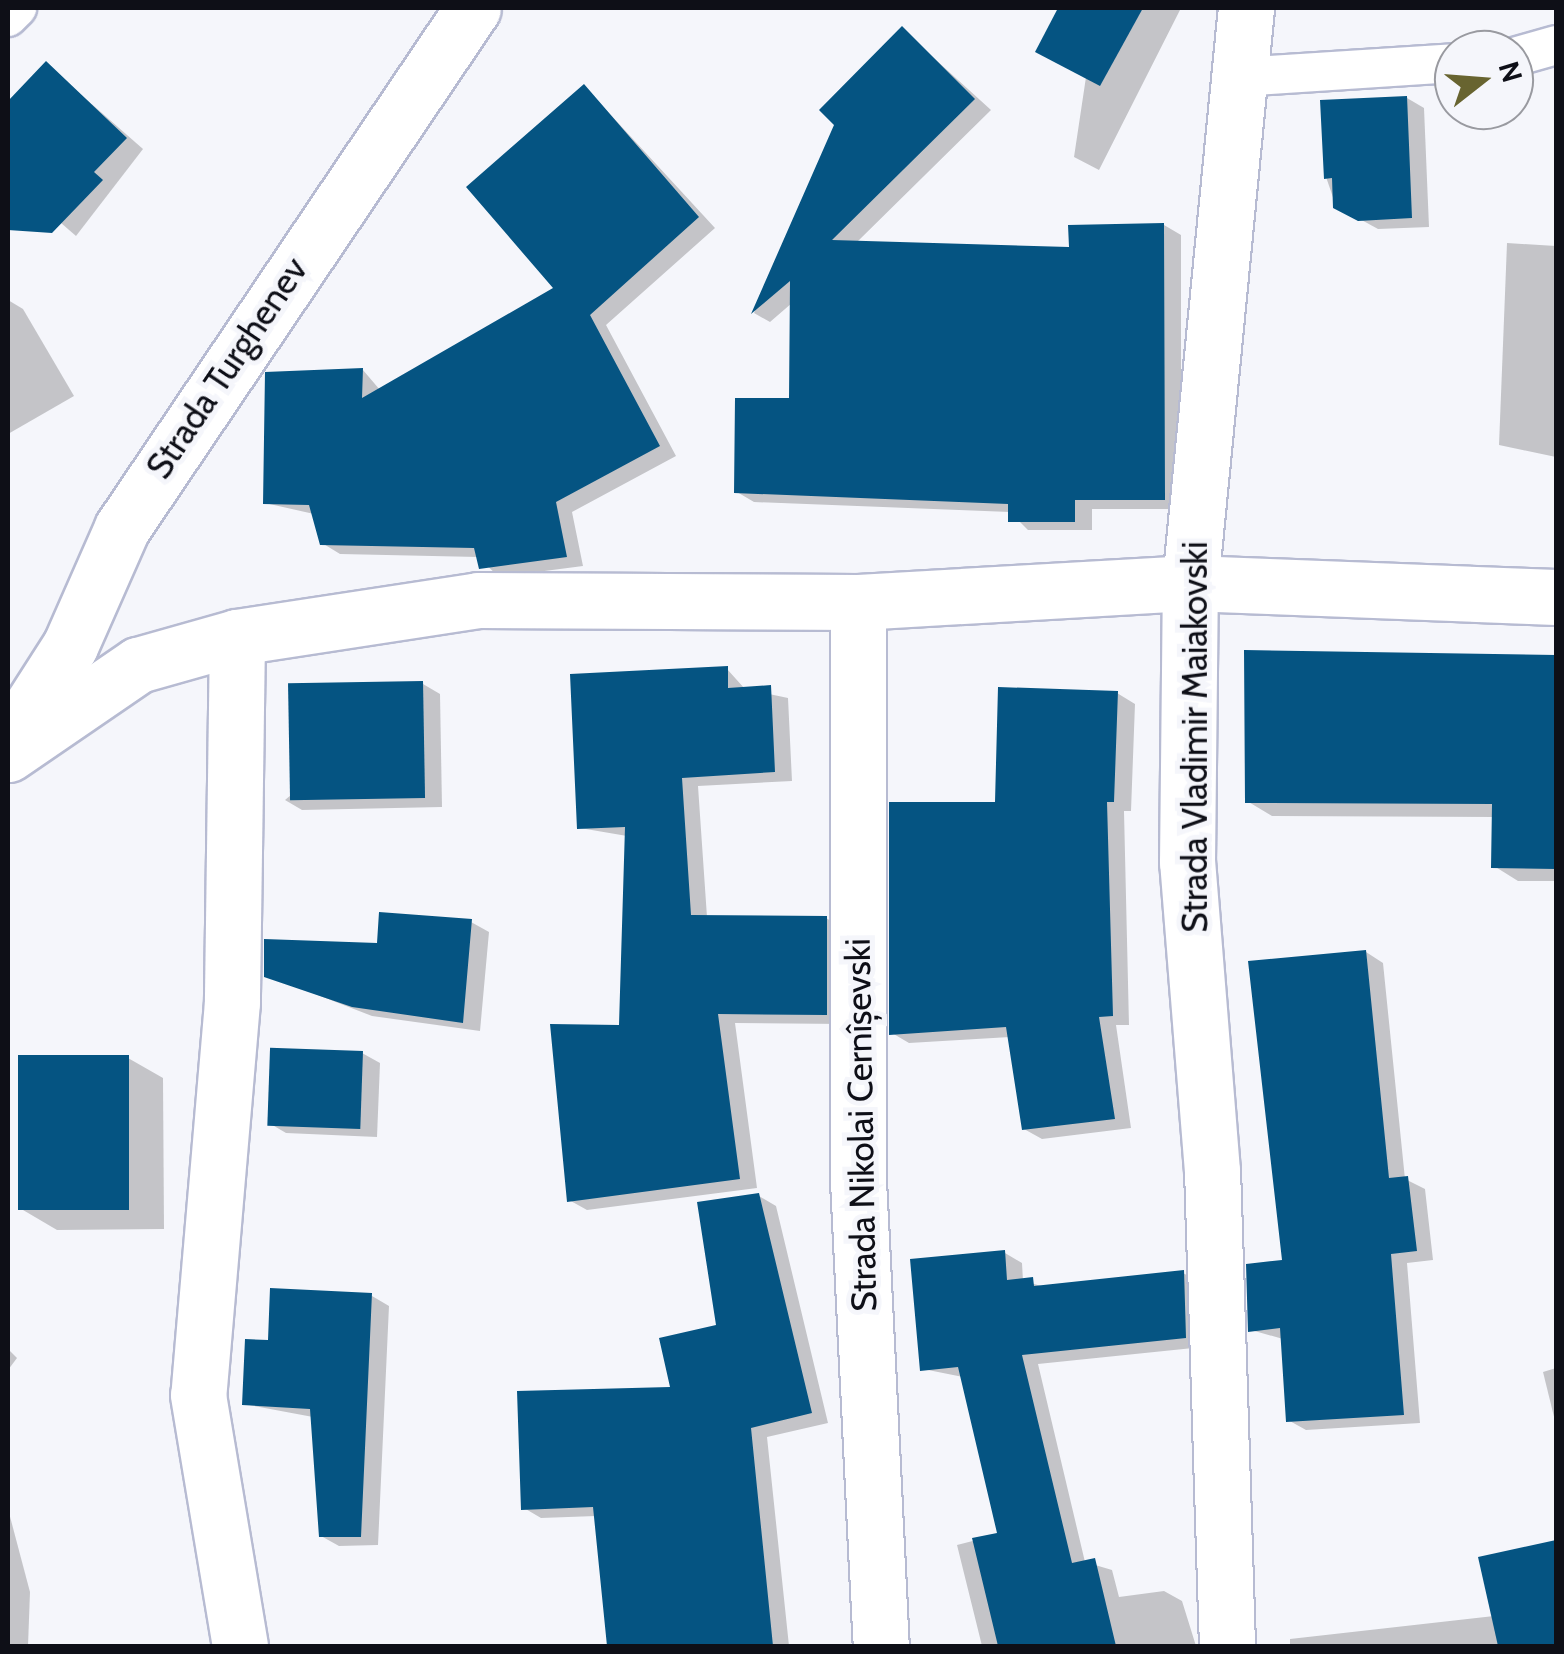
<!DOCTYPE html>
<html>
<head>
<meta charset="utf-8">
<style>
	body { margin:0 }
	#map { position:relative; width:1564px; height:1654px; overflow:hidden; background:#f5f6fb; font-family:Cabin,sans-serif }
	div>[style] { position:absolute }
	.shadow>* { inset:0; background:#0003 }
	.building>* { inset:0; background:#055482; transform-origin:0 0 }
	.roads { filter:drop-shadow(2px 0 #b7bbd2) drop-shadow(-2px 0 #b7bbd2) drop-shadow(0 2px #b7bbd2) drop-shadow(0 -2px #b7bbd2) }
	.service>* { height:38px; margin:-19px; padding:0 19px; transform-origin:19px; border-radius:19px; background:#fff }
	.minor>* { height:55px; margin:-27.5px; padding:0 27.5px; transform-origin:27.5px; border-radius:27.5px; background:#fff }
	span { translate:-50% -50%; white-space:nowrap; text-align:center; line-height:1.15; -webkit-text-stroke:10px #f5f6fb; paint-order:stroke }
	.street-label { font-size:35px; color:#0e0f17 }
	.frame { position:absolute; inset:0; border:10px solid #0e0f17; pointer-events:none }
	.north { position:absolute; left:1434px; top:30px; width:100px; height:100px; box-sizing:border-box; background:#f5f6fb; border:2px solid #999aa0; border-radius:50%; rotate:73deg; font-size:28px; font-weight:700; line-height:40px; text-align:center; color:#0e0f17 }
	.north::after { content:''; display:block; margin:auto; width:35px; height:45px; background:#686430; clip-path:polygon(50% 0,100% 100%,50% 72%,0 100%) }
</style>
</head>
<body>
<div id="map">
	<div class="shadow">
		<i style="clip-path:polygon(1061px 8px,1181px 8px,1099px 170px,1074px 157px,1086px 77px,1038px 51px)"></i>
		<i style="clip-path:polygon(903px 30px,991px 110px,856px 243px,1071px 250px,1164px 225px,1181px 235px,1181px 509px,1092px 509px,1092px 530px,1028px 530px,1010px 512px,754px 502px,737px 492px,792px 400px,792px 303px,770px 322px,754px 313px,837px 125px)"></i>
		<i style="clip-path:polygon(46px 64px,143px 149px,76px 236px,8px 177px,8px 105px)"></i>
		<i style="clip-path:polygon(585px 87px,715px 228px,606px 325px,676px 456px,572px 512px,583px 566px,499px 577px,478px 557px,340px 554px,322px 543px,314px 514px,265px 503px,363px 370px,380px 390px,557px 288px)"></i>
		<i style="clip-path:polygon(1407px 98px,1424px 108px,1429px 227px,1378px 229px,1336px 206px,1326px 177px)"></i>
		<i style="clip-path:polygon(1507px 243px,1556px 246px,1556px 457px,1499px 445px)"></i>
		<i style="clip-path:polygon(8px 300px,23px 309px,74px 396px,8px 434px)"></i>
		<i style="clip-path:polygon(1246px 652px,1556px 657px,1556px 881px,1518px 881px,1494px 866px,1494px 817px,1272px 816px,1247px 801px)"></i>
		<i style="clip-path:polygon(727px 669px,745px 689px,788px 698px,792px 781px,698px 786px,707px 917px,826px 918px,844px 929px,844px 1024px,735px 1023px,757px 1188px,587px 1210px,569px 1200px,621px 1028px,627px 836px,580px 828px)"></i>
		<i style="clip-path:polygon(423px 684px,440px 694px,442px 807px,302px 810px,285px 800px)"></i>
		<i style="clip-path:polygon(1117px 693px,1135px 704px,1131px 811px,1124px 811px,1129px 1025px,1116px 1025px,1131px 1128px,1042px 1139px,1024px 1129px,1010px 1037px,909px 1043px,892px 1033px,997px 804px)"></i>
		<i style="clip-path:polygon(471px 922px,489px 932px,480px 1031px,372px 1016px,266px 975px)"></i>
		<i style="clip-path:polygon(1366px 952px,1383px 963px,1405px 1179px,1425px 1189px,1433px 1260px,1407px 1263px,1420px 1423px,1306px 1430px,1288px 1420px,1283px 1339px,1251px 1330px,1284px 1263px)"></i>
		<i style="clip-path:polygon(362px 1053px,380px 1063px,377px 1137px,286px 1133px,269px 1123px)"></i>
		<i style="clip-path:polygon(128px 1058px,163px 1078px,164px 1229px,57px 1230px,23px 1210px)"></i>
		<i style="clip-path:polygon(759px 1196px,776px 1206px,828px 1423px,767px 1437px,789px 1646px,610px 1646px,596px 1516px,541px 1518px,524px 1508px,673px 1390px,719px 1327px)"></i>
		<i style="clip-path:polygon(1005px 1253px,1022px 1263px,1023px 1281px,1045px 1287px,1183px 1273px,1201px 1283px,1203px 1347px,1038px 1364px,1085px 1562px,1112px 1570px,1119px 1597px,1164px 1591px,1182px 1601px,1196px 1646px,982px 1646px,957px 1545px,1000px 1534px,963px 1377px,923px 1369px)"></i>
		<i style="clip-path:polygon(372px 1296px,389px 1306px,378px 1545px,339px 1546px,321px 1536px,313px 1417px,244px 1404px,270px 1343px)"></i>
		<i style="clip-path:polygon(8px 1349px,17px 1358px,8px 1370px)"></i>
		<i style="clip-path:polygon(1556px 1368px,1556px 1425px,1543px 1372px)"></i>
		<i style="clip-path:polygon(8px 1509px,30px 1592px,28px 1646px,8px 1646px)"></i>
		<i style="clip-path:polygon(1556px 1543px,1556px 1646px,1290px 1646px,1290px 1639px,1494px 1616px,1481px 1559px)"></i>
	</div>
	<div class="building">
		<i style="clip-path:polygon(1058px 8px,1143px 8px,1100px 86px,1035px 52px)"></i>
		<i style="clip-path:polygon(902px 26px,975px 99px,832px 240px,1069px 247px,1068px 225px,1164px 223px,1165px 500px,1075px 500px,1075px 522px,1008px 522px,1008px 504px,734px 493px,735px 398px,789px 398px,790px 281px,751px 314px,834px 125px,819px 110px)"></i>
		<i style="clip-path:polygon(46px 61px,127px 138px,94px 172px,103px 180px,52px 233px,8px 230px,8px 101px)"></i>
		<i style="clip-path:polygon(584px 84px,699px 217px,590px 315px,660px 446px,556px 502px,567px 557px,479px 569px,474px 548px,320px 545px,309px 505px,263px 504px,265px 372px,363px 368px,362px 398px,553px 288px,466px 187px)"></i>
		<i style="clip-path:polygon(1407px 96px,1412px 218px,1358px 221px,1333px 208px,1332px 178px,1324px 179px,1320px 100px)"></i>
		<i style="clip-path:polygon(1244px 650px,1556px 655px,1556px 869px,1491px 868px,1492px 804px,1245px 803px)"></i>
		<i style="clip-path:polygon(728px 666px,728px 688px,771px 685px,775px 772px,682px 778px,691px 915px,827px 916px,827px 1015px,718px 1014px,740px 1179px,567px 1202px,550px 1024px,619px 1025px,625px 827px,577px 829px,570px 674px)"></i>
		<i style="left:423px;top:681px;width:117px;height:135px;rotate:89deg"></i>
		<i style="clip-path:polygon(998px 687px,1118px 691px,1114px 802px,1107px 802px,1113px 1016px,1099px 1017px,1115px 1119px,1022px 1130px,1006px 1027px,889px 1035px,889px 802px,995px 802px)"></i>
		<i style="clip-path:polygon(379px 912px,472px 919px,463px 1023px,352px 1007px,264px 977px,264px 939px,377px 943px)"></i>
		<i style="clip-path:polygon(1366px 950px,1389px 1178px,1408px 1176px,1417px 1251px,1391px 1254px,1404px 1415px,1286px 1422px,1280px 1328px,1248px 1332px,1246px 1264px,1282px 1260px,1248px 961px)"></i>
		<i style="left:363px;top:1051px;width:78px;height:93px;rotate:92deg"></i>
		<i style="left:129px;top:1055px;width:155px;height:111px;rotate:90deg"></i>
		<i style="clip-path:polygon(759px 1193px,812px 1413px,751px 1428px,773px 1646px,607px 1646px,593px 1507px,521px 1510px,517px 1391px,670px 1387px,659px 1338px,716px 1325px,697px 1202px)"></i>
		<i style="clip-path:polygon(1005px 1250px,1007px 1280px,1033px 1277px,1034px 1286px,1184px 1270px,1186px 1338px,1022px 1355px,1072px 1563px,1095px 1558px,1116px 1646px,998px 1646px,972px 1538px,997px 1533px,958px 1367px,920px 1371px,910px 1259px)"></i>
		<i style="clip-path:polygon(270px 1288px,372px 1293px,361px 1537px,319px 1537px,310px 1409px,242px 1405px,245px 1339px,268px 1340px)"></i>
		<i style="clip-path:polygon(1556px 1540px,1556px 1646px,1498px 1646px,1478px 1557px)"></i>
	</div>
	<div class="roads">
		<div class="service">
			<i style="left:8px;top:17px;width:13px;rotate:-45deg"></i>
			<i style="left:1514px;top:57px;width:44px;rotate:-15.9deg"></i>
			<i style="left:1239px;top:77px;width:215px;rotate:-3.7deg"></i>
		</div>
		<div class="minor">
			<i style="left:858px;top:602px;width:578px;rotate:90deg"></i>
			<i style="left:858px;top:1180px;width:467px;rotate:87.2deg"></i>
			<i style="left:237px;top:637px;width:365px;rotate:90.8deg"></i>
			<i style="left:232px;top:1002px;width:394px;rotate:94.9deg"></i>
			<i style="left:198px;top:1395px;width:254px;rotate:80.5deg"></i>
			<i style="left:9px;top:741px;width:113px;rotate:-57.3deg"></i>
			<i style="left:70px;top:646px;width:129px;rotate:-66.2deg"></i>
			<i style="left:122px;top:528px;width:627px;rotate:-55.98deg"></i>
			<i style="left:8px;top:754px;width:158px;rotate:-34.4deg"></i>
			<i style="left:138px;top:665px;width:103px;rotate:-15.8deg"></i>
			<i style="left:237px;top:637px;width:244px;rotate:-8.7deg"></i>
			<i style="left:478px;top:600px;width:380px;rotate:0.3deg"></i>
			<i style="left:858px;top:602px;width:333px;rotate:-3.3deg"></i>
			<i style="left:1190px;top:583px;width:366px;rotate:2.2deg"></i>
			<i style="left:1227px;top:1646px;width:475px;rotate:-91.8deg"></i>
			<i style="left:1212px;top:1171px;width:310px;rotate:-94.6deg"></i>
			<i style="left:1187px;top:862px;width:279px;rotate:-89.4deg"></i>
			<i style="left:1190px;top:583px;width:578px;rotate:-84.44deg"></i>
		</div>
	</div>
	<div class="street-label">
		<span style="left:227px;top:368px;rotate:-56deg">Strada Turghenev</span>
		<span style="left:1195px;top:737px;rotate:-90deg">Strada Vladimir Maiakovski</span>
		<span style="left:861px;top:1125px;rotate:-91deg">Strada Nikolai Cernîșevski</span>
	</div>
	<div class="frame"></div>
	<div class="north">N</div>
</div>
</body>
</html>
